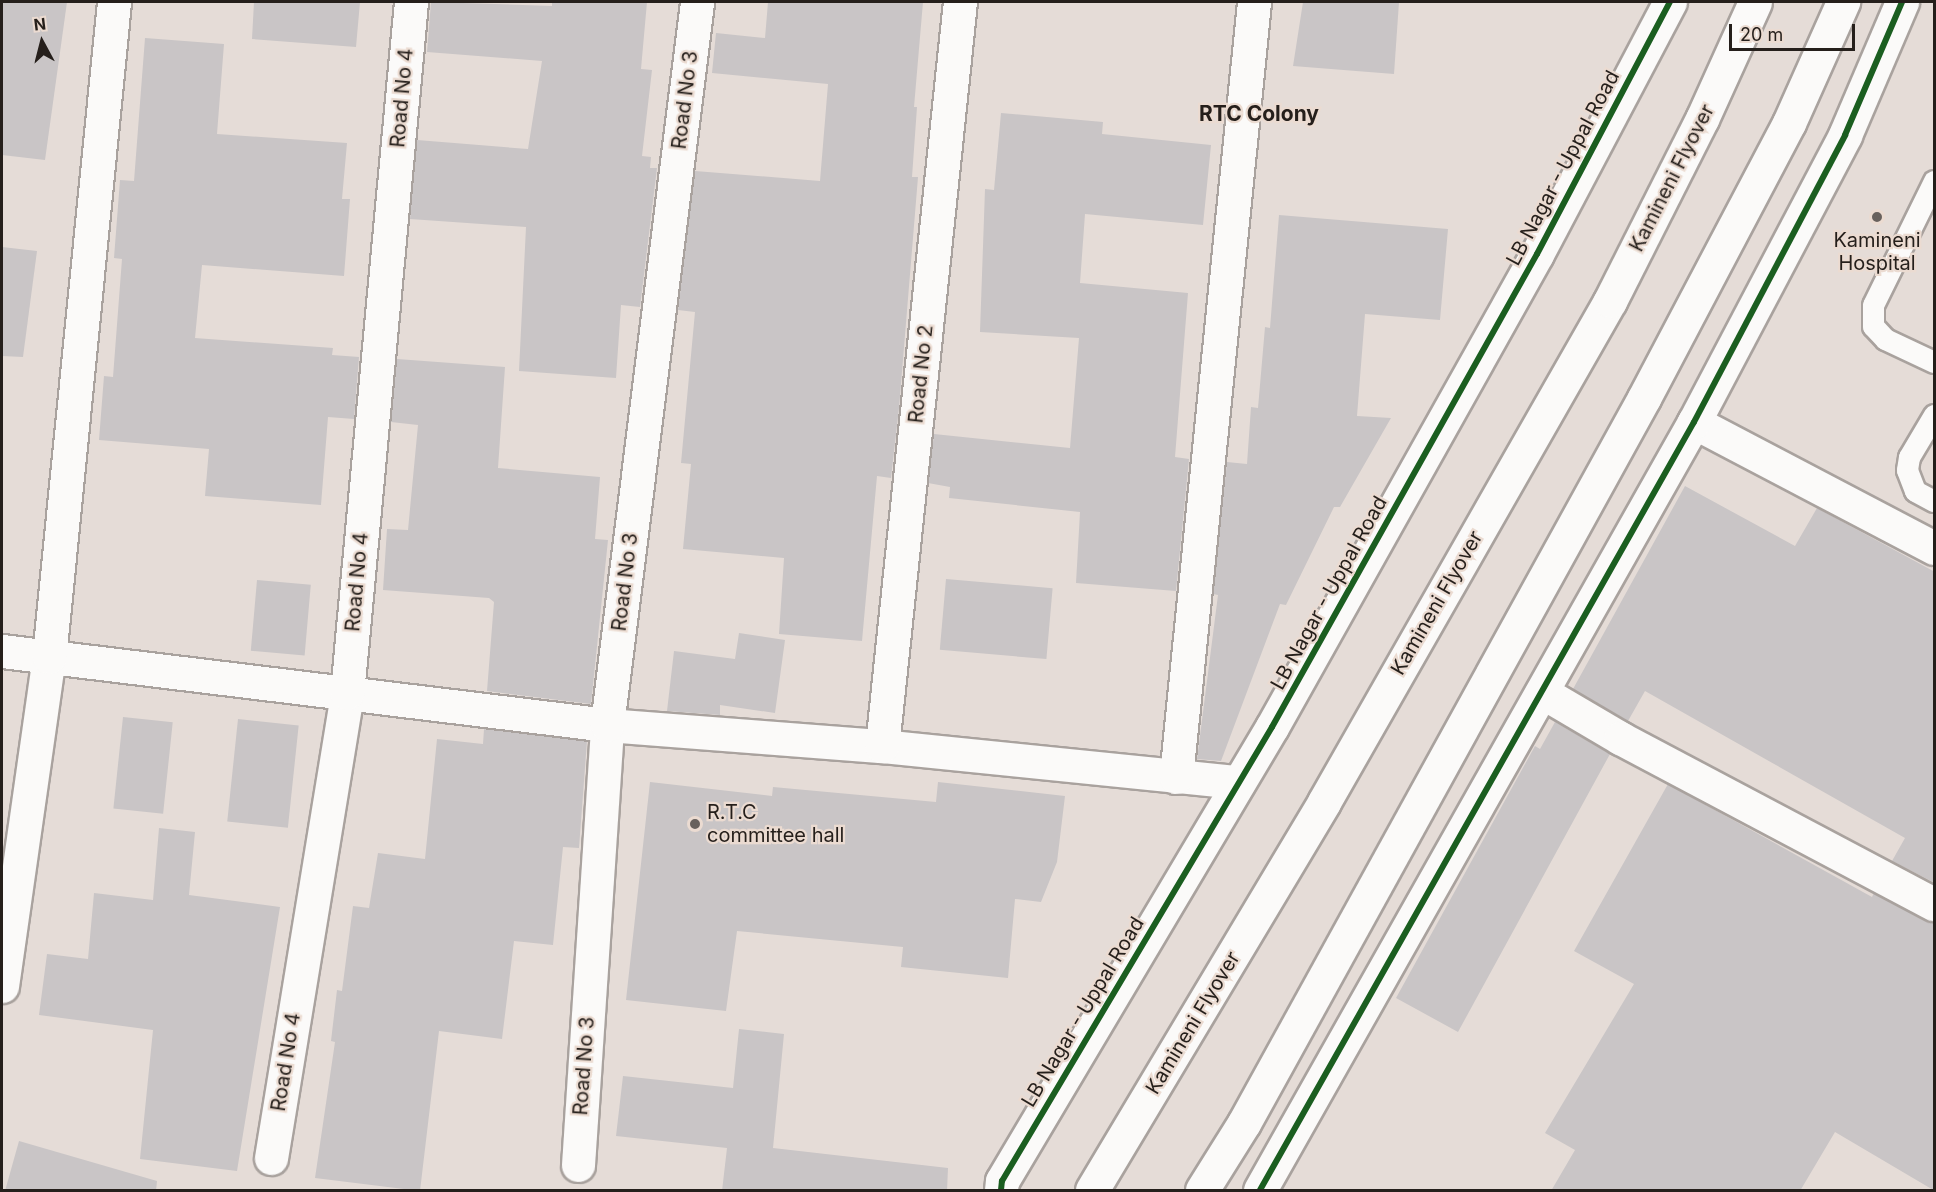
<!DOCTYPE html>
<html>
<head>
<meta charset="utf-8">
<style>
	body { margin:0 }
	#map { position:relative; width:1936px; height:1192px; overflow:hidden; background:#e5dcd7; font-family:Inter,sans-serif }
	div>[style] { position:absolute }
	.building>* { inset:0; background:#c9c5c6; transform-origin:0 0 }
	.roads { filter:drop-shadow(2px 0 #a9a29e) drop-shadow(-2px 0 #a9a29e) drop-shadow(0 2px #a9a29e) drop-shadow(0 -2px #a9a29e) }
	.lane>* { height:21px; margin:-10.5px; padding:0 10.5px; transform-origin:10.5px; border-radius:10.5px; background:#fbfaf9 }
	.street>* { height:33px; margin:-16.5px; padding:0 16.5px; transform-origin:16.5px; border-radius:16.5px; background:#fbfaf9 }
	.secondary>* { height:33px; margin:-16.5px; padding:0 16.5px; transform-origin:16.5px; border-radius:16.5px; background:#fbfaf9 }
	.highway>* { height:33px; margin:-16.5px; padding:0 16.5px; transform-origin:16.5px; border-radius:16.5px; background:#fbfaf9 }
	.cycleway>* { height:6px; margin:-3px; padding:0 3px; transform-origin:3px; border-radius:3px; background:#1b5e20 }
	.dots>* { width:16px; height:16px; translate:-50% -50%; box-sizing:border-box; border:3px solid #ebdbd1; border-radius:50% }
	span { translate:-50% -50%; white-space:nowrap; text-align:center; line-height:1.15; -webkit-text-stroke:4.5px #ebdbd1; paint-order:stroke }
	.street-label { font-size:20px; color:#251f1b }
	.poi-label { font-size:20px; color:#251f1b }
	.left { translate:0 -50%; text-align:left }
	.neighbourhood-label { font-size:21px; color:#251f1b; font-weight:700 }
	.frame { position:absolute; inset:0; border:3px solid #251f1b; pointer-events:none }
	.north { position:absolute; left:12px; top:12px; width:60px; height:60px; -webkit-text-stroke:4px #ebdbd1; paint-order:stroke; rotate:353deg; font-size:16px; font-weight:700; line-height:24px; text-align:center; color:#251f1b }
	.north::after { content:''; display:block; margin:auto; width:21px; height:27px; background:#251f1b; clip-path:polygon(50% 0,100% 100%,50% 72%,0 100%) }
	.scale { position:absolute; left:1729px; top:24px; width:126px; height:27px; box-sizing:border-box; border:3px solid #251f1b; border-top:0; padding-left:8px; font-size:18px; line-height:21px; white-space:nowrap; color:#251f1b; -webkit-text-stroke:4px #ebdbd1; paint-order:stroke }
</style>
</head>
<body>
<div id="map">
	<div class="building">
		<i style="clip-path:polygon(2px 2px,67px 2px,45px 160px,2px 155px)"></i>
		<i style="clip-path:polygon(254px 2px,360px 2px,356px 47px,252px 39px)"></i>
		<i style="clip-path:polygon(431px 2px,552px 6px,552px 2px,647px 2px,641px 69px,652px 70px,642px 156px,651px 157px,650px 168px,657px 168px,640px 307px,621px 305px,616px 378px,519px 371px,526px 227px,410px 219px,417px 140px,528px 149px,542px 61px,427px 52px)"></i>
		<i style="clip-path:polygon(768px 2px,923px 2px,914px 107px,917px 107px,912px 177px,918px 177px,899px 408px,891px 478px,877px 476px,862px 641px,779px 634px,784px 558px,683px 549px,691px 464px,681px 463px,695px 312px,678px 310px,695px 171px,820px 181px,828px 84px,712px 73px,716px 33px,765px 38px)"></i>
		<i style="clip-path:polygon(1303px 2px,1399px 2px,1394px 74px,1293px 66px)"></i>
		<i style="clip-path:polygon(145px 38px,224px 44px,217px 134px,347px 143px,342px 199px,350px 199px,344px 276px,202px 265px,195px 338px,333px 348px,332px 355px,359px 357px,354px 419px,328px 417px,321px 505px,205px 496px,209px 449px,99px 440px,104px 376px,113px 377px,122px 259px,114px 258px,120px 180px,134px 181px)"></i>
		<i style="clip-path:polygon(1001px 113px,1103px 122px,1102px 134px,1211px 145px,1203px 225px,1085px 214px,1080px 283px,1188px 293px,1175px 457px,1189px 459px,1176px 591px,1076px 583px,1080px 512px,949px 498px,950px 487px,928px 483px,934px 434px,1070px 448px,1079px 338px,980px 332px,985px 189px,994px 190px)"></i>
		<i style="clip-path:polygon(1279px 215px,1448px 229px,1440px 320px,1365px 314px,1357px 416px,1391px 418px,1340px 507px,1334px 507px,1286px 605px,1280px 604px,1221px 761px,1197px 759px,1218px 595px,1213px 594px,1227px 462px,1247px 464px,1251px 407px,1258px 408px,1265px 327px,1270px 328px)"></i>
		<i style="clip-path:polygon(2px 247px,37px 251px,23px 357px,2px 356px)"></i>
		<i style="clip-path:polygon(397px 359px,505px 367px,498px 468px,600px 477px,595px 539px,608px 540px,591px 704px,487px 691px,494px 602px,489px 598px,383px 590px,387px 529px,408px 530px,418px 425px,391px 422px)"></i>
		<i style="clip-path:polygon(1685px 486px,1795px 546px,1817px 508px,1935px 572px,1935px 883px,1892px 861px,1905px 838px,1645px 691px,1628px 721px,1573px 689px)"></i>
		<i style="left:946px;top:579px;width:107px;height:71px;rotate:5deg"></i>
		<i style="left:257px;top:580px;width:54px;height:71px;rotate:5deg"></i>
		<i style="clip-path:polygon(739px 633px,785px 640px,775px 713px,720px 705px,720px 715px,667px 711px,674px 651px,735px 659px)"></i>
		<i style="left:123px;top:717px;width:50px;height:92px;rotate:6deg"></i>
		<i style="left:238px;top:719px;width:61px;height:103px;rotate:6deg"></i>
		<i style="clip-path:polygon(1555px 722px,1610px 754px,1458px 1032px,1396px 998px,1535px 746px,1540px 749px)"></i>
		<i style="clip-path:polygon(484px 729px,587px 741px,579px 848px,563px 847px,553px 945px,514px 941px,502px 1039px,439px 1031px,420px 1191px,315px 1178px,335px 1042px,331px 1041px,337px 990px,342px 991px,353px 906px,369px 908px,378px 853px,425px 859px,437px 739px,483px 744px)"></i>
		<i style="clip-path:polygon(650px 782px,772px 796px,773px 787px,936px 802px,938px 782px,1065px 796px,1057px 862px,1041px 902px,1015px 899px,1008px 978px,901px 967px,903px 947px,737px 931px,726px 1011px,626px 1000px)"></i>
		<i style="clip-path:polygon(1668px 784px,1872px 897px,1874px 893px,1935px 923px,1935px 1191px,1835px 1132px,1800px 1191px,1551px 1191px,1575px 1150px,1545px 1133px,1634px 984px,1574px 951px)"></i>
		<i style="clip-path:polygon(159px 828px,195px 832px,189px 895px,280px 907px,237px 1171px,140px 1159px,153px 1030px,39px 1015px,47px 954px,88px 959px,94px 893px,153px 900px)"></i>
		<i style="clip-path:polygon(739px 1029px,784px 1034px,773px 1148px,948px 1168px,947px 1191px,722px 1191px,727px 1148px,616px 1136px,623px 1076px,733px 1088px)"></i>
		<i style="clip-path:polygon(19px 1141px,157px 1181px,156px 1191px,5px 1191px)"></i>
	</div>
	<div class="roads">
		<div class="lane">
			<i style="left:1934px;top:181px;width:138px;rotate:116.2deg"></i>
			<i style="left:1873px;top:305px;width:21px;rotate:90deg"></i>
			<i style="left:1873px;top:326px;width:18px;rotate:47deg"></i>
			<i style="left:1885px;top:339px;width:54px;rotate:25.1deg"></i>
			<i style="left:1934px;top:415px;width:49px;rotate:120.8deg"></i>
			<i style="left:1909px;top:457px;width:13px;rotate:99deg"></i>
			<i style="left:1907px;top:470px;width:22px;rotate:69deg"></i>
			<i style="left:1915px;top:491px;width:21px;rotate:28deg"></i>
		</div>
		<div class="street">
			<i style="left:1694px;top:422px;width:271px;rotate:27.7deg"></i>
			<i style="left:2px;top:651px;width:610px;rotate:6.97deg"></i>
			<i style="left:607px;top:725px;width:276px;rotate:4.4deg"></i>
			<i style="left:882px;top:746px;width:358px;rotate:5.8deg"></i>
			<i style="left:1542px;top:692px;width:91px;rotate:30.5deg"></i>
			<i style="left:1620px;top:738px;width:355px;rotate:27.9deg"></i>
			<i style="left:882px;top:746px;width:748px;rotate:-84.02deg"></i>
			<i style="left:1176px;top:777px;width:779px;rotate:-84.25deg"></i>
			<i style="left:2px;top:986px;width:332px;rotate:-81.9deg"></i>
			<i style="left:49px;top:657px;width:658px;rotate:-84.33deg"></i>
			<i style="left:271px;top:1158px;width:471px;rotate:-80.7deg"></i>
			<i style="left:347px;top:693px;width:694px;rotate:-84.71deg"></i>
			<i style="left:578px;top:1165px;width:441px;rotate:-86.2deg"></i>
			<i style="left:607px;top:725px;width:729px;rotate:-82.9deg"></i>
		</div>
		<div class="secondary">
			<i style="left:1001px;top:1190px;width:9px;rotate:-84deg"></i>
			<i style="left:1002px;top:1181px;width:528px;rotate:-59.26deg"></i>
			<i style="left:1272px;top:727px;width:542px;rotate:-60.74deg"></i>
			<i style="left:1537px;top:254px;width:285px;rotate:-62.2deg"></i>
			<i style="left:1260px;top:1190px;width:882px;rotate:-60.53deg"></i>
			<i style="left:1694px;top:422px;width:324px;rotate:-62.2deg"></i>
			<i style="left:1845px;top:135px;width:145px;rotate:-66.8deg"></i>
		</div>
		<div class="highway">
			<i style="left:1092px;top:1190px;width:452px;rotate:-59.1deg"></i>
			<i style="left:1324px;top:802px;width:577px;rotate:-60.28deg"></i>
			<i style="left:1610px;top:301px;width:204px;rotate:-63.2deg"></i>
			<i style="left:1702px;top:119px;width:128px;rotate:-65.6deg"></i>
			<i style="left:1202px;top:1190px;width:79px;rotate:-57.9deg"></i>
			<i style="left:1244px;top:1123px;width:828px;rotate:-61.11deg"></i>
			<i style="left:1644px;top:398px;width:311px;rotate:-62.2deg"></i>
			<i style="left:1789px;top:123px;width:133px;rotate:-65.9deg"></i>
		</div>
	</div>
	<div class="cycleway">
		<i style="left:1001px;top:1190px;width:9px;rotate:-84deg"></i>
		<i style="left:1002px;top:1181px;width:528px;rotate:-59.26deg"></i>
		<i style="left:1272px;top:727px;width:542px;rotate:-60.74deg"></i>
		<i style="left:1537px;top:254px;width:285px;rotate:-62.2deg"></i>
		<i style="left:1260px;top:1190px;width:882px;rotate:-60.53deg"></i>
		<i style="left:1694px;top:422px;width:324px;rotate:-62.2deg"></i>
		<i style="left:1845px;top:135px;width:145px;rotate:-66.8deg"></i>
	</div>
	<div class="dots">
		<i style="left:1877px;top:217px;background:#68615d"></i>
		<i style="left:695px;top:824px;background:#68615d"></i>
	</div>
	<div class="street-label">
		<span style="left:402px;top:98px;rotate:-85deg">Road No 4</span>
		<span style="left:685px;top:100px;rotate:-83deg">Road No 3</span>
		<span style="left:1563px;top:168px;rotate:-62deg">LB Nagar - Uppal Road</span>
		<span style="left:1672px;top:178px;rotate:-63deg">Kamineni Flyover</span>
		<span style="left:921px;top:374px;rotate:-84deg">Road No 2</span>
		<span style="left:357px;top:582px;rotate:-85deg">Road No 4</span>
		<span style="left:625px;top:582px;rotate:-83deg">Road No 3</span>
		<span style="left:1329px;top:593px;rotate:-61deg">LB Nagar - Uppal Road</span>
		<span style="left:1437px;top:603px;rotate:-60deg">Kamineni Flyover</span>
		<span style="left:1083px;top:1012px;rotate:-59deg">LB Nagar - Uppal Road</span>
		<span style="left:1193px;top:1023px;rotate:-59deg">Kamineni Flyover</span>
		<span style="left:286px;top:1062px;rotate:-81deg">Road No 4</span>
		<span style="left:584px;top:1066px;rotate:-86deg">Road No 3</span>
	</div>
	<div class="poi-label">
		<span style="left:1877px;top:252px">Kamineni<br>Hospital</span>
		<span class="left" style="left:707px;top:824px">R.T.C<br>committee hall</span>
	</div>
	<div class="neighbourhood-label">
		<span style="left:1259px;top:114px">RTC Colony</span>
	</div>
	<div class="frame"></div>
	<div class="north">N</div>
	<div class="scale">20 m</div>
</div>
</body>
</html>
